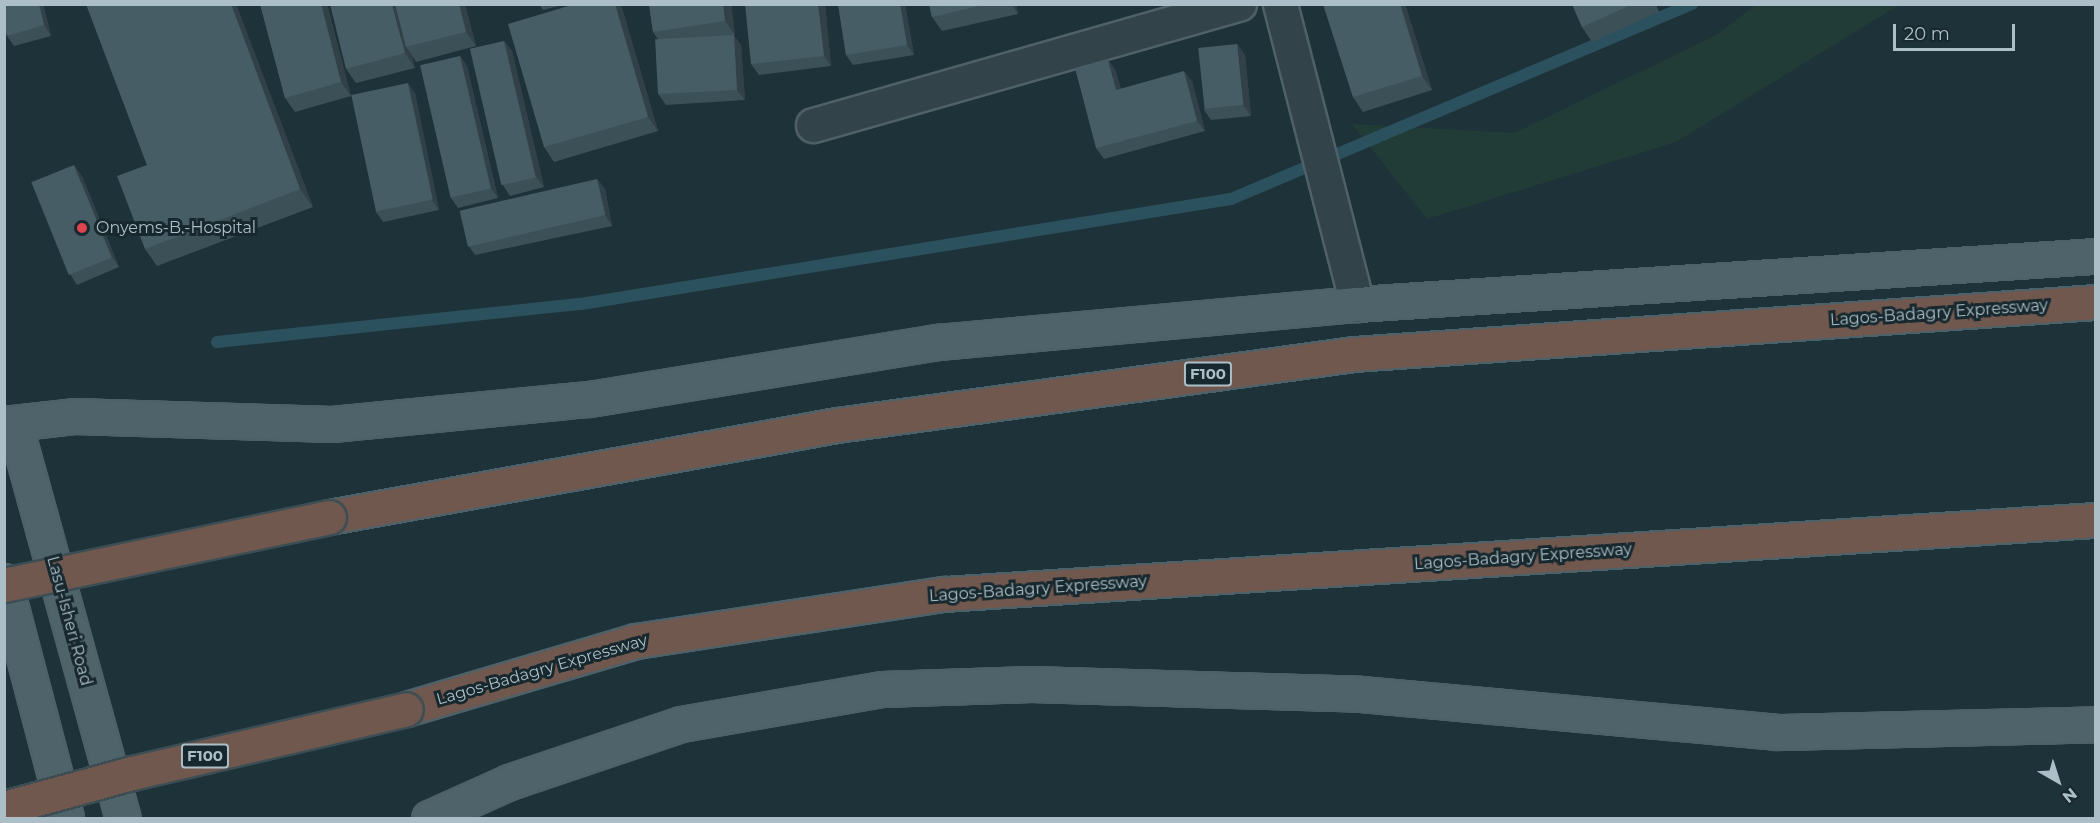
<!DOCTYPE html>
<html>
<head>
<meta charset="utf-8">
<style>
	body { margin:0 }
	#map { position:relative; width:2100px; height:823px; overflow:hidden; background:#1e3239; font-family:Montserrat,sans-serif }
	div>[style] { position:absolute }
	.green>* { inset:0; background:#213c36 }
	.stream>* { height:12px; margin:-6px; padding:0 6px; transform-origin:6px; border-radius:6px; background:#2c515e }
	.roads { filter:drop-shadow(2px 0 #4f6168) drop-shadow(-2px 0 #4f6168) drop-shadow(0 2px #4f6168) drop-shadow(0 -2px #4f6168) }
	.minor>* { height:33px; margin:-16.5px; padding:0 16.5px; transform-origin:16.5px; border-radius:16.5px; background:#32434a }
	.major>* { height:33px; margin:-16.5px; padding:0 16.5px; transform-origin:16.5px; border-radius:16.5px; background:#4f636a }
	.highway>* { height:33px; margin:-16.5px; padding:0 16.5px; transform-origin:16.5px; border-radius:16.5px; background:#71584e }
	.bridges { filter:drop-shadow(2px 0 #3c4e54) drop-shadow(-2px 0 #3c4e54) drop-shadow(0 2px #3c4e54) drop-shadow(0 -2px #3c4e54) }
	.highway-bridge>* { height:33px; margin:-16.5px; padding:0 16.5px; transform-origin:16.5px; border-radius:16.5px; background:#71584e }
	.wall>* { inset:0; background:#3c5058 }
	.shaded-wall>* { inset:0; background:#314147 }
	.building>* { inset:0; background:#465d66; transform-origin:0 0 }
	.dots>* { width:16px; height:16px; translate:-50% -50%; box-sizing:border-box; border:3px solid #17282e; border-radius:50% }
	span { translate:-50% -50%; white-space:nowrap; text-align:center; line-height:1.15; -webkit-text-stroke:6px #17282e; paint-order:stroke }
	.shield-label span { padding:2px 4px; background:#17282e; border:2px solid; border-radius:4px; -webkit-text-stroke-width:0 }
	.shield-label { font-size:15px; color:#acbec7; font-weight:700 }
	.poi-label { font-size:16px; color:#acbec7 }
	.left { translate:0 -50%; text-align:left }
	.street-label { font-size:16px; color:#acbec7 }
	.frame { position:absolute; inset:0; border:6px solid #acbec7; pointer-events:none }
	.north { position:absolute; left:2028px; top:751px; width:60px; height:60px; -webkit-text-stroke:4px #17282e; paint-order:stroke; rotate:141deg; font-size:16px; font-weight:700; line-height:24px; text-align:center; color:#acbec7 }
	.north::after { content:''; display:block; margin:auto; width:21px; height:27px; background:#acbec7; clip-path:polygon(50% 0,100% 100%,50% 72%,0 100%) }
	.scale { position:absolute; left:1893px; top:24px; width:122px; height:27px; box-sizing:border-box; border:3px solid #acbec7; border-top:0; padding-left:8px; font-size:18px; line-height:21px; white-space:nowrap; color:#acbec7; -webkit-text-stroke:4px #17282e; paint-order:stroke }
</style>
</head>
<body>
<div id="map">
	<div class="green">
		<i style="clip-path:polygon(1757px 4px,1899px 5px,1676px 142px,1427px 219px,1352px 124px,1514px 133px,1716px 35px)"></i>
	</div>
	<div class="stream">
		<i style="left:217px;top:342px;width:366px;rotate:-6deg"></i>
		<i style="left:581px;top:304px;width:658px;rotate:-9.18deg"></i>
		<i style="left:1231px;top:199px;width:501px;rotate:-22.93deg"></i>
	</div>
	<div class="roads">
		<div class="minor">
			<i style="left:1280px;top:4px;width:310px;rotate:75.6deg"></i>
			<i style="left:813px;top:125px;width:443px;rotate:-15.9deg"></i>
		</div>
		<div class="major">
			<i style="left:14px;top:423px;width:410px;rotate:74.6deg"></i>
			<i style="left:4px;top:424px;width:70px;rotate:-6.5deg"></i>
			<i style="left:74px;top:416px;width:258px;rotate:1.8deg"></i>
			<i style="left:332px;top:424px;width:258px;rotate:-5.6deg"></i>
			<i style="left:589px;top:399px;width:354px;rotate:-9.3deg"></i>
			<i style="left:938px;top:342px;width:421px;rotate:-5.2deg"></i>
			<i style="left:1357px;top:304px;width:741px;rotate:-3.72deg"></i>
			<i style="left:4px;top:581px;width:245px;rotate:75.3deg"></i>
			<i style="left:429px;top:818px;width:88px;rotate:-24.2deg"></i>
			<i style="left:509px;top:782px;width:182px;rotate:-18.6deg"></i>
			<i style="left:681px;top:724px;width:204px;rotate:-9.9deg"></i>
			<i style="left:882px;top:689px;width:149px;rotate:-1.9deg"></i>
			<i style="left:1031px;top:684px;width:330px;rotate:1.7deg"></i>
			<i style="left:1361px;top:694px;width:419px;rotate:5.2deg"></i>
			<i style="left:1778px;top:732px;width:318px;rotate:-1.4deg"></i>
		</div>
		<div class="highway">
			<i style="left:329px;top:517px;width:516px;rotate:-10.27deg"></i>
			<i style="left:837px;top:425px;width:522px;rotate:-7.82deg"></i>
			<i style="left:1354px;top:354px;width:744px;rotate:-4.01deg"></i>
			<i style="left:406px;top:709px;width:240px;rotate:-16.5deg"></i>
			<i style="left:636px;top:641px;width:312px;rotate:-8.7deg"></i>
			<i style="left:944px;top:594px;width:1154px;rotate:-3.68deg"></i>
		</div>
	</div>
	<div class="bridges">
		<div class="highway-bridge">
			<i style="left:4px;top:585px;width:332px;rotate:-11.8deg"></i>
			<i style="left:4px;top:808px;width:133px;rotate:-15.3deg"></i>
			<i style="left:132px;top:773px;width:281px;rotate:-13.1deg"></i>
		</div>
	</div>
	<div class="wall">
		<i style="clip-path:polygon(43px 4px,51px 36px,14px 46px,7px 36px)"></i>
		<i style="clip-path:polygon(86px 4px,236px 4px,313px 207px,157px 266px,145px 249px,147px 165px)"></i>
		<i style="clip-path:polygon(260px 4px,327px 4px,351px 96px,295px 112px,285px 98px)"></i>
		<i style="clip-path:polygon(465px 4px,476px 46px,416px 62px,412px 55px,415px 68px,356px 83px,346px 69px)"></i>
		<i style="clip-path:polygon(539px 4px,566px 4px,543px 10px)"></i>
		<i style="clip-path:polygon(575px 4px,619px 4px,622px 8px,658px 131px,554px 162px,544px 147px)"></i>
		<i style="clip-path:polygon(649px 4px,731px 4px,735px 35px,732px 35px,741px 45px,745px 100px,666px 105px,659px 95px,659px 41px,653px 32px)"></i>
		<i style="clip-path:polygon(825px 4px,831px 66px,759px 75px,751px 64px)"></i>
		<i style="clip-path:polygon(838px 4px,905px 4px,914px 55px,853px 65px,846px 55px)"></i>
		<i style="clip-path:polygon(929px 4px,1016px 4px,1018px 14px,942px 31px,932px 17px)"></i>
		<i style="clip-path:polygon(1323px 4px,1405px 4px,1432px 90px,1363px 112px,1353px 97px)"></i>
		<i style="clip-path:polygon(1572px 4px,1656px 4px,1659px 12px,1592px 42px,1582px 27px)"></i>
		<i style="clip-path:polygon(504px 41px,512px 51px,544px 187px,510px 196px,503px 185px)"></i>
		<i style="clip-path:polygon(1237px 44px,1245px 55px,1251px 116px,1211px 120px,1204px 110px)"></i>
		<i style="clip-path:polygon(460px 56px,467px 66px,498px 198px,458px 208px,451px 198px)"></i>
		<i style="clip-path:polygon(1115px 69px,1121px 89px,1192px 81px,1205px 131px,1104px 159px,1096px 148px)"></i>
		<i style="clip-path:polygon(415px 93px,439px 210px,383px 222px,376px 212px)"></i>
		<i style="clip-path:polygon(82px 176px,119px 267px,77px 285px,70px 274px)"></i>
		<i style="clip-path:polygon(597px 179px,605px 189px,612px 226px,475px 255px,468px 245px)"></i>
	</div>
	<div class="shaded-wall">
		<i style="clip-path:polygon(39px 4px,43px 4px,51px 36px,44px 25px)"></i>
		<i style="clip-path:polygon(231px 4px,236px 4px,313px 207px,300px 189px)"></i>
		<i style="clip-path:polygon(321px 4px,327px 4px,351px 96px,341px 82px)"></i>
		<i style="clip-path:polygon(392px 4px,398px 4px,406px 47px,412px 55px,415px 68px,405px 53px)"></i>
		<i style="clip-path:polygon(459px 4px,465px 4px,476px 46px,466px 32px)"></i>
		<i style="clip-path:polygon(615px 4px,619px 4px,622px 8px,658px 131px,648px 117px)"></i>
		<i style="clip-path:polygon(723px 4px,731px 4px,735px 35px,725px 21px)"></i>
		<i style="clip-path:polygon(818px 4px,825px 4px,831px 66px,824px 56px)"></i>
		<i style="clip-path:polygon(900px 4px,905px 4px,914px 55px,907px 45px)"></i>
		<i style="clip-path:polygon(1011px 4px,1016px 4px,1018px 14px)"></i>
		<i style="clip-path:polygon(1400px 4px,1405px 4px,1432px 90px,1422px 76px)"></i>
		<i style="clip-path:polygon(734px 35px,741px 45px,745px 100px,737px 90px)"></i>
		<i style="clip-path:polygon(504px 41px,512px 51px,544px 187px,536px 177px)"></i>
		<i style="clip-path:polygon(1237px 44px,1245px 55px,1251px 116px,1243px 105px)"></i>
		<i style="clip-path:polygon(460px 56px,467px 66px,498px 198px,491px 188px)"></i>
		<i style="clip-path:polygon(1108px 59px,1115px 69px,1124px 100px,1116px 90px)"></i>
		<i style="clip-path:polygon(1184px 71px,1192px 81px,1205px 131px,1197px 121px)"></i>
		<i style="clip-path:polygon(408px 83px,415px 93px,439px 210px,432px 200px)"></i>
		<i style="clip-path:polygon(74px 165px,82px 176px,119px 267px,112px 257px)"></i>
		<i style="clip-path:polygon(597px 179px,605px 189px,612px 226px,605px 215px)"></i>
	</div>
	<div class="building">
		<i style="clip-path:polygon(4px 4px,39px 4px,44px 25px,7px 36px,4px 27px)"></i>
		<i style="clip-path:polygon(86px 4px,231px 4px,300px 189px,145px 249px,117px 176px,147px 165px)"></i>
		<i style="clip-path:polygon(260px 4px,321px 4px,341px 82px,285px 98px)"></i>
		<i style="clip-path:polygon(330px 4px,392px 4px,405px 53px,346px 69px)"></i>
		<i style="clip-path:polygon(395px 4px,459px 4px,466px 32px,406px 47px)"></i>
		<i style="clip-path:polygon(575px 4px,615px 4px,648px 117px,544px 147px,508px 24px)"></i>
		<i style="clip-path:polygon(649px 4px,723px 4px,725px 21px,653px 32px)"></i>
		<i style="clip-path:polygon(745px 4px,818px 4px,824px 56px,751px 64px)"></i>
		<i style="clip-path:polygon(838px 4px,900px 4px,907px 45px,846px 55px)"></i>
		<i style="clip-path:polygon(929px 4px,988px 4px,932px 17px)"></i>
		<i style="clip-path:polygon(1323px 4px,1400px 4px,1422px 76px,1353px 97px)"></i>
		<i style="clip-path:polygon(1572px 4px,1633px 4px,1582px 27px)"></i>
		<i style="left:734px;top:35px;width:55px;height:79px;rotate:87deg"></i>
		<i style="left:504px;top:41px;width:140px;height:35px;rotate:77deg"></i>
		<i style="left:1237px;top:44px;width:61px;height:39px;rotate:84deg"></i>
		<i style="left:460px;top:56px;width:136px;height:41px;rotate:77deg"></i>
		<i style="clip-path:polygon(1108px 59px,1116px 90px,1184px 71px,1197px 121px,1096px 148px,1075px 68px)"></i>
		<i style="left:408px;top:83px;width:119px;height:58px;rotate:78deg"></i>
		<i style="left:74px;top:165px;width:100px;height:46px;rotate:68deg"></i>
		<i style="left:597px;top:179px;width:37px;height:141px;rotate:77deg"></i>
	</div>
	<div class="dots">
		<i style="left:82px;top:228px;background:#e0444e"></i>
	</div>
	<div class="shield-label">
		<span style="left:1208px;top:374px">F100</span>
		<span style="left:205px;top:756px">F100</span>
	</div>
	<div class="poi-label">
		<span class="left" style="left:96px;top:228px">Onyems-B.-Hospital</span>
	</div>
	<div class="street-label">
		<span style="left:1939px;top:313px;rotate:-4deg">Lagos-Badagry Expressway</span>
		<span style="left:1523px;top:557px;rotate:-4deg">Lagos-Badagry Expressway</span>
		<span style="left:1038px;top:589px;rotate:-4deg">Lagos-Badagry Expressway</span>
		<span style="left:69px;top:621px;rotate:75deg">Lasu-Isheri Road</span>
		<span style="left:542px;top:670px;rotate:-16deg">Lagos-Badagry Expressway</span>
	</div>
	<div class="frame"></div>
	<div class="north">N</div>
	<div class="scale">20 m</div>
</div>
</body>
</html>
